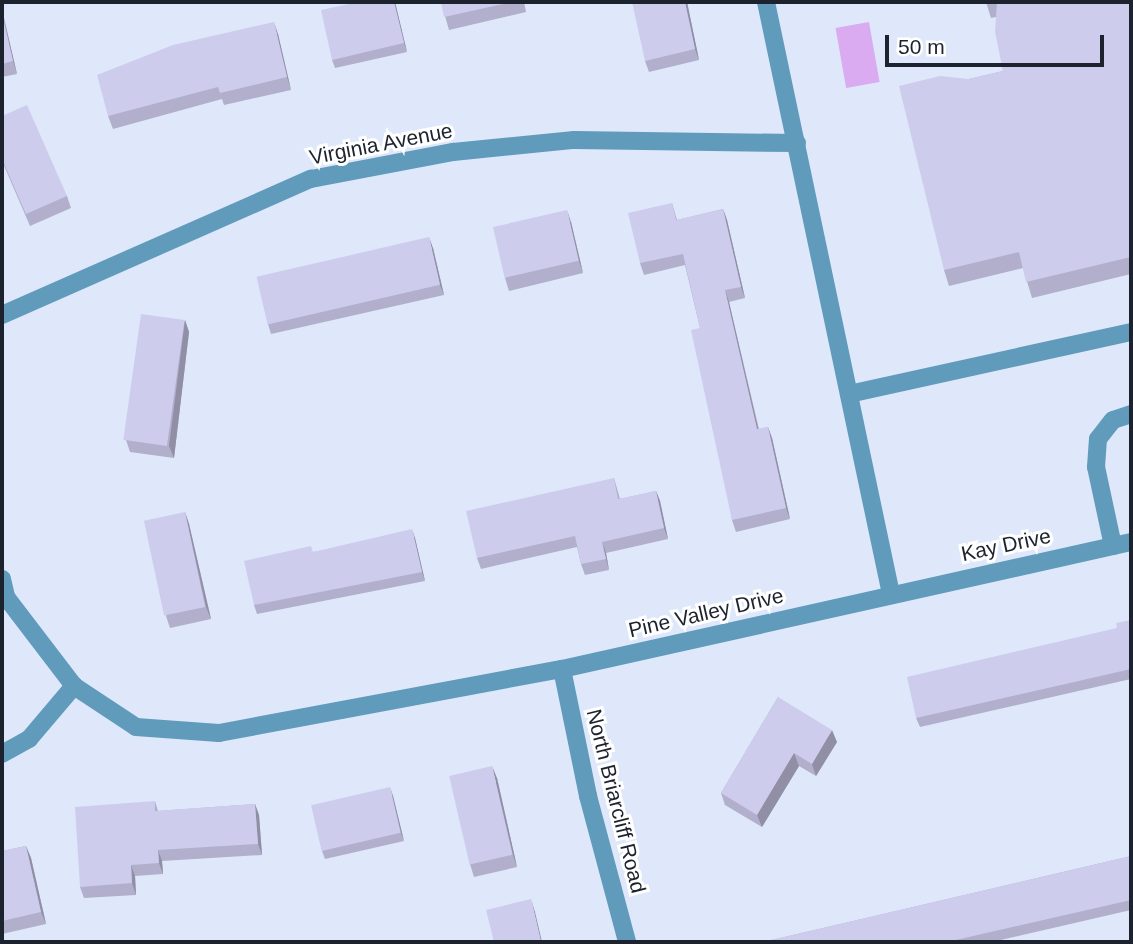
<!DOCTYPE html>
<html>
<head>
<meta charset="utf-8">
<style>
	body { margin:0 }
	#map { position:relative; width:1133px; height:944px; overflow:hidden; background:#dee8fa; font-family:Helvetica,sans-serif }
	div>[style] { position:absolute }
	.green>* { inset:0; background:#daabf1; transform-origin:0 0 }
	.minor>* { height:18px; margin:-9px; padding:0 9px; transform-origin:9px; border-radius:9px; background:#609bbc }
	.wall>* { inset:0; background:#b1afcc }
	.shaded-wall>* { inset:0; background:#908fa6 }
	.building>* { inset:0; background:#cecced; transform-origin:0 0 }
	span { translate:-50% -50%; white-space:nowrap; text-align:center; line-height:1.15; -webkit-text-stroke:6px #fff; paint-order:stroke }
	.street-label { font-size:21px; color:#1d232e }
	.frame { position:absolute; inset:0; border:4px solid #1d232e; pointer-events:none }
	.scale { position:absolute; left:885px; top:35px; width:219px; height:32px; box-sizing:border-box; border:4px solid #1d232e; border-top:0; padding-left:9px; font-size:21px; line-height:24px; white-space:nowrap; color:#1d232e; -webkit-text-stroke:5px #fff; paint-order:stroke }
</style>
</head>
<body>
<div id="map">
	<div class="green">
		<i style="left:869px;top:22px;width:61px;height:34px;rotate:80deg"></i>
	</div>
	<div class="minor">
		<i style="left:766px;top:2px;width:605px;rotate:78.08deg"></i>
		<i style="left:2px;top:315px;width:338px;rotate:-23.8deg"></i>
		<i style="left:311px;top:179px;width:145px;rotate:-10.8deg"></i>
		<i style="left:453px;top:152px;width:122px;rotate:-5.7deg"></i>
		<i style="left:574px;top:140px;width:223px;rotate:0.8deg"></i>
		<i style="left:849px;top:394px;width:289px;rotate:-12.4deg"></i>
		<i style="left:1113px;top:546px;width:81px;rotate:-102.1deg"></i>
		<i style="left:1096px;top:467px;width:28px;rotate:-86deg"></i>
		<i style="left:1098px;top:439px;width:24px;rotate:-52deg"></i>
		<i style="left:1113px;top:420px;width:19px;rotate:-18deg"></i>
		<i style="left:2px;top:579px;width:18px;rotate:77deg"></i>
		<i style="left:6px;top:597px;width:112px;rotate:52.6deg"></i>
		<i style="left:74px;top:686px;width:74px;rotate:33.5deg"></i>
		<i style="left:136px;top:727px;width:83px;rotate:4.1deg"></i>
		<i style="left:219px;top:733px;width:349px;rotate:-10.6deg"></i>
		<i style="left:562px;top:669px;width:583px;rotate:-12.58deg"></i>
		<i style="left:562px;top:669px;width:130px;rotate:78.4deg"></i>
		<i style="left:588px;top:796px;width:151px;rotate:75deg"></i>
		<i style="left:2px;top:754px;width:31px;rotate:-29deg"></i>
		<i style="left:29px;top:739px;width:70px;rotate:-49.7deg"></i>
	</div>
	<div class="wall">
		<i style="clip-path:polygon(358px 2px,395px 2px,407px 52px,335px 68px,332px 60px)"></i>
		<i style="clip-path:polygon(441px 2px,524px 2px,526px 12px,449px 30px)"></i>
		<i style="clip-path:polygon(687px 2px,699px 60px,649px 72px,645px 61px)"></i>
		<i style="clip-path:polygon(986px 2px,1089px 2px,1089px 3px,1131px 2px,1131px 274px,1032px 298px,1023px 268px,949px 286px,944px 270px,969px 79px,1003px 71px,996px 17px,991px 18px)"></i>
		<i style="clip-path:polygon(2px 11px,17px 74px,2px 77px)"></i>
		<i style="clip-path:polygon(278px 34px,291px 90px,224px 105px,222px 99px,113px 129px,108px 116px)"></i>
		<i style="clip-path:polygon(2px 116px,67px 196px,71px 208px,30px 226px,2px 161px)"></i>
		<i style="clip-path:polygon(672px 203px,677px 220px,723px 209px,727px 220px,745px 298px,729px 302px,759px 429px,768px 427px,772px 438px,790px 519px,736px 532px,732px 520px,700px 328px,685px 265px,644px 275px,640px 263px)"></i>
		<i style="clip-path:polygon(571px 222px,583px 273px,509px 291px,505px 278px)"></i>
		<i style="clip-path:polygon(433px 248px,444px 295px,271px 334px,268px 324px)"></i>
		<i style="clip-path:polygon(185px 320px,189px 332px,174px 458px,130px 452px,126px 440px)"></i>
		<i style="clip-path:polygon(614px 478px,620px 499px,656px 491px,660px 501px,668px 539px,606px 553px,609px 570px,585px 575px,581px 564px,577px 547px,481px 569px,477px 558px)"></i>
		<i style="clip-path:polygon(185px 512px,189px 524px,211px 619px,170px 628px,166px 616px)"></i>
		<i style="clip-path:polygon(415px 538px,425px 581px,257px 614px,254px 605px,313px 552px)"></i>
		<i style="clip-path:polygon(1131px 620px,1131px 679px,920px 727px,916px 718px,1117px 628px)"></i>
		<i style="clip-path:polygon(778px 697px,837px 742px,816px 776px,799px 766px,762px 827px,725px 805px,721px 793px)"></i>
		<i style="clip-path:polygon(497px 778px,517px 867px,474px 877px,470px 864px)"></i>
		<i style="clip-path:polygon(393px 796px,404px 841px,325px 859px,322px 851px)"></i>
		<i style="clip-path:polygon(155px 801px,158px 811px,255px 804px,259px 815px,262px 855px,162px 861px,163px 874px,135px 876px,136px 895px,84px 898px,80px 887px)"></i>
		<i style="clip-path:polygon(26px 846px,31px 858px,46px 924px,2px 934px,2px 851px)"></i>
		<i style="clip-path:polygon(1131px 856px,1131px 910px,992px 942px,763px 942px)"></i>
	</div>
	<div class="shaded-wall">
		<i style="clip-path:polygon(394px 2px,395px 2px,407px 52px,404px 43px)"></i>
		<i style="clip-path:polygon(685px 2px,687px 2px,699px 60px,695px 49px)"></i>
		<i style="clip-path:polygon(2px 11px,4px 18px,17px 74px,13px 61px)"></i>
		<i style="clip-path:polygon(274px 22px,278px 34px,291px 90px,287px 77px)"></i>
		<i style="clip-path:polygon(723px 209px,727px 220px,745px 298px,741px 287px)"></i>
		<i style="clip-path:polygon(567px 210px,571px 222px,583px 273px,579px 261px)"></i>
		<i style="clip-path:polygon(429px 237px,433px 248px,444px 295px,440px 285px)"></i>
		<i style="clip-path:polygon(725px 290px,729px 302px,761px 441px,757px 429px)"></i>
		<i style="clip-path:polygon(185px 320px,189px 332px,174px 458px,169px 446px)"></i>
		<i style="clip-path:polygon(768px 427px,772px 438px,790px 519px,786px 508px)"></i>
		<i style="clip-path:polygon(656px 491px,660px 501px,668px 539px,664px 528px)"></i>
		<i style="clip-path:polygon(185px 512px,189px 524px,211px 619px,206px 607px)"></i>
		<i style="clip-path:polygon(412px 529px,415px 538px,425px 581px,422px 572px)"></i>
		<i style="clip-path:polygon(602px 542px,606px 553px,609px 570px,606px 559px)"></i>
		<i style="clip-path:polygon(832px 730px,837px 742px,816px 776px,812px 764px)"></i>
		<i style="clip-path:polygon(794px 753px,799px 766px,762px 827px,757px 815px)"></i>
		<i style="clip-path:polygon(492px 766px,497px 778px,517px 867px,513px 855px)"></i>
		<i style="clip-path:polygon(390px 787px,393px 796px,404px 841px,401px 833px)"></i>
		<i style="clip-path:polygon(255px 804px,259px 815px,262px 855px,258px 844px)"></i>
		<i style="clip-path:polygon(26px 846px,31px 858px,46px 924px,41px 912px)"></i>
		<i style="clip-path:polygon(158px 850px,162px 861px,163px 874px,159px 863px)"></i>
		<i style="clip-path:polygon(131px 865px,135px 876px,136px 895px,132px 883px)"></i>
		<i style="clip-path:polygon(531px 899px,535px 912px,542px 942px,541px 942px)"></i>
	</div>
	<div class="building">
		<i style="clip-path:polygon(358px 2px,394px 2px,404px 43px,332px 60px,321px 10px)"></i>
		<i style="clip-path:polygon(441px 2px,512px 2px,444px 17px)"></i>
		<i style="clip-path:polygon(632px 2px,685px 2px,695px 49px,645px 61px)"></i>
		<i style="clip-path:polygon(997px 2px,1087px 2px,1087px 4px,1095px 2px,1131px 2px,1131px 257px,1026px 282px,1019px 252px,944px 270px,899px 86px,940px 76px,969px 79px,1003px 71px,995px 32px)"></i>
		<i style="clip-path:polygon(2px 14px,13px 61px,2px 64px)"></i>
		<i style="clip-path:polygon(274px 22px,287px 77px,220px 93px,218px 87px,108px 116px,97px 75px,173px 45px)"></i>
		<i style="clip-path:polygon(27px 105px,67px 196px,26px 214px,2px 159px,2px 116px)"></i>
		<i style="clip-path:polygon(672px 203px,676px 220px,723px 209px,741px 287px,725px 290px,757px 429px,768px 427px,786px 508px,732px 520px,691px 330px,700px 328px,683px 254px,640px 263px,628px 213px)"></i>
		<i style="left:567px;top:210px;width:52px;height:76px;rotate:77deg"></i>
		<i style="left:429px;top:237px;width:49px;height:177px;rotate:77deg"></i>
		<i style="left:141px;top:314px;width:44px;height:127px;rotate:8deg"></i>
		<i style="clip-path:polygon(614px 478px,618px 499px,656px 491px,664px 528px,602px 542px,606px 559px,581px 564px,575px 536px,477px 558px,466px 511px)"></i>
		<i style="left:185px;top:512px;width:97px;height:42px;rotate:78deg"></i>
		<i style="clip-path:polygon(412px 529px,422px 572px,254px 605px,244px 561px,311px 546px,313px 552px)"></i>
		<i style="clip-path:polygon(1131px 620px,1131px 669px,916px 718px,907px 677px,1117px 628px,1116px 623px)"></i>
		<i style="clip-path:polygon(778px 697px,832px 730px,812px 764px,794px 753px,757px 815px,721px 793px)"></i>
		<i style="left:492px;top:766px;width:91px;height:44px;rotate:77deg"></i>
		<i style="left:390px;top:787px;width:47px;height:81px;rotate:77deg"></i>
		<i style="clip-path:polygon(155px 801px,155px 811px,255px 804px,258px 844px,158px 850px,159px 863px,131px 865px,132px 883px,80px 887px,75px 807px)"></i>
		<i style="clip-path:polygon(26px 846px,41px 912px,2px 921px,2px 851px)"></i>
		<i style="clip-path:polygon(1131px 856px,1131px 900px,947px 942px,763px 942px)"></i>
		<i style="clip-path:polygon(531px 899px,541px 942px,494px 942px,486px 910px)"></i>
	</div>
	<div class="street-label">
		<span style="left:381px;top:144px;rotate:-11deg">Virginia Avenue</span>
		<span style="left:1006px;top:545px;rotate:-12deg">Kay Drive</span>
		<span style="left:706px;top:613px;rotate:-13deg">Pine Valley Drive</span>
		<span style="left:616px;top:801px;rotate:76deg">North Briarcliff Road</span>
	</div>
	<div class="frame"></div>
	<div class="scale">50 m</div>
</div>
</body>
</html>
